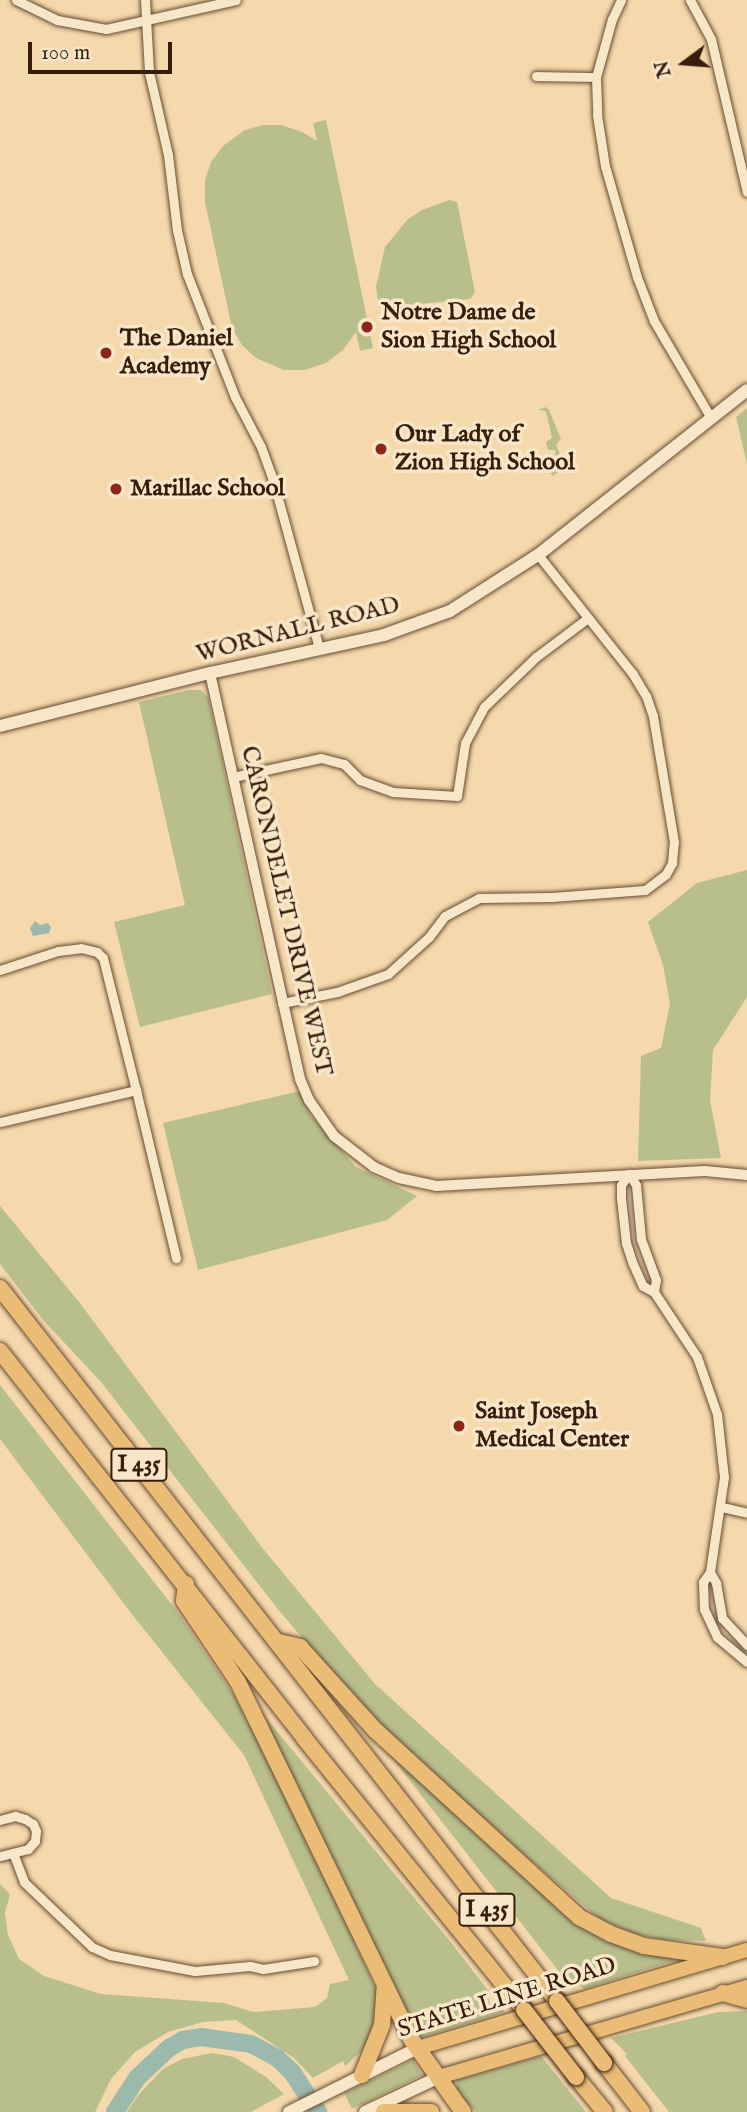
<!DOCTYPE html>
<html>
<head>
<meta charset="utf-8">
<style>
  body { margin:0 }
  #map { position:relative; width:747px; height:2112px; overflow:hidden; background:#f5d8ab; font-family:"IM FELL English",serif }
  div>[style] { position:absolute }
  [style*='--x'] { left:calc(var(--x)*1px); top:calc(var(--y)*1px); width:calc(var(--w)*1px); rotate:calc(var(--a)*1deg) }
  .green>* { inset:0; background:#b8bf8c }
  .water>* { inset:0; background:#9cb9ad }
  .river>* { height:18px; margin:-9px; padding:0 9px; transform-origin:9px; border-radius:9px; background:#9cb9ad }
  .roads { filter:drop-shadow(0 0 2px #664c33) drop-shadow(0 0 2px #664c33) }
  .minor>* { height:9px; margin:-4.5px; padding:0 4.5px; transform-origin:4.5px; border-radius:4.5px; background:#f8e6c8 }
  .tertiary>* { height:10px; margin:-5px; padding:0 5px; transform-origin:5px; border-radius:5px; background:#f8e6c8 }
  .secondary>* { height:12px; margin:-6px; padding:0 6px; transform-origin:6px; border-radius:6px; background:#f8e6c8 }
  .primary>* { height:14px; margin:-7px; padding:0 7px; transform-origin:7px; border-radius:7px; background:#eabc76 }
  .motorway>* { height:16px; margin:-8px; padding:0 8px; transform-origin:8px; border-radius:8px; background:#eabc76 }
  .bridges { filter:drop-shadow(0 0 2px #371d0b) drop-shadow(0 0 2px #371d0b) }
  .motorway-bridge>* { height:16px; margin:-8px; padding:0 8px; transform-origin:8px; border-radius:8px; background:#eabc76 }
  .dots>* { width:19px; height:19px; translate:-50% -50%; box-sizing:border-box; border:4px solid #f8e6c8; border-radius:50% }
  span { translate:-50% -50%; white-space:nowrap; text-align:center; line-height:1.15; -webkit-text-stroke:7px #f8e6c8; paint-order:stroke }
  .shield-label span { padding:2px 5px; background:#f8e6c8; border:2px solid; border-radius:5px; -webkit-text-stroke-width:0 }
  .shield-label { font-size:23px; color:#371d0b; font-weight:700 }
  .poi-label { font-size:24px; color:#371d0b; font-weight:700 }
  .left { translate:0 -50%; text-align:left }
  .street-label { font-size:24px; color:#371d0b }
  .north { position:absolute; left:649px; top:28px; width:70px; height:70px; -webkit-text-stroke:5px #f8e6c8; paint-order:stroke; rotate:254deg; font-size:19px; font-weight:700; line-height:28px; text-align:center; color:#371d0b }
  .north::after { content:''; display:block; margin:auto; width:24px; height:32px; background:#371d0b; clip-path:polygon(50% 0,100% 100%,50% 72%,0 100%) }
  .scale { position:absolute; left:28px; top:42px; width:144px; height:32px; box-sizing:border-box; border:4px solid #371d0b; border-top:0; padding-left:9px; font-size:21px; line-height:24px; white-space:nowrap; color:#371d0b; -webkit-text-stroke:5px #f8e6c8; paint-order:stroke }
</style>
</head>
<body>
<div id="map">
  <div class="green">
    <div style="clip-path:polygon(326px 120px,373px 348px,360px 351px,356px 332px,343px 350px,326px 363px,305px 370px,284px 370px,256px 358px,242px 345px,232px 328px,205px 202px,205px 180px,211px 162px,223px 146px,245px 130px,263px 125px,281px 125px,302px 132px,317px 141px,313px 123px)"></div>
    <div style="clip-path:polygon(449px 200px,457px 202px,475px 292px,470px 299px,379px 308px,376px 287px,385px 247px,408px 219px,422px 210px)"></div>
    <div style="clip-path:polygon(545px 407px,549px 410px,561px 439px,556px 445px,563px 461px,571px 461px,553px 476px,548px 471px,549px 468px,556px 468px,555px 450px,548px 450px,546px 442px,552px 438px,546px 411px,538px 410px)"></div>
    <div style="clip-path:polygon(747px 408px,747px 464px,736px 417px)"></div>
    <div style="clip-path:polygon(189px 690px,201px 690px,208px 697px,272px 994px,140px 1027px,114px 922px,185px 905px,139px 702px)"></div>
    <div style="clip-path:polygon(747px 870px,747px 997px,713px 1050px,710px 1100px,721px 1158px,638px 1161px,641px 1056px,661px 1048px,670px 1004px,663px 965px,648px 922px,697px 883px)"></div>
    <div style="clip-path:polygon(300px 1091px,310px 1115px,356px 1167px,417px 1196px,387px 1220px,198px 1270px,163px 1123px)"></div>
    <div style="clip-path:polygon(0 1206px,79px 1302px,264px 1550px,375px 1684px,611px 1898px,701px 1928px,706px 1941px,665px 1940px,631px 1933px,600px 1919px,504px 1838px,355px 1700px,277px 1608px,101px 1382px,44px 1321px,0 1264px)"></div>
    <div style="clip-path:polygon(0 1385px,179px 1614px,235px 1697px,310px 1844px,376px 1990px,379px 2006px,379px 2018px,368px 2045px,345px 2066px,343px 2061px,313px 2078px,294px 2058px,236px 2020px,203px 2022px,168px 2032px,135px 2052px,111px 2079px,95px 2112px,0 2112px,0 1884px,10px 1894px,5px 1913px,8px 1935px,19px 1959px,44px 1976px,101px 1994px,224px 2003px,253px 2012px,315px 2007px,327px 1998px,330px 1984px,349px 1980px,244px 1755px,131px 1613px,0 1439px)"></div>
    <div style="clip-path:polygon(257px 1707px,453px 1945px,490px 1993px,487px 1994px,491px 2007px,500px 2005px,505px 2012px,423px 2037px,418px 2035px)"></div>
    <div style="clip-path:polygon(386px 1750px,553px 1901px,676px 1960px,584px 1989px,581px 1986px,573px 1989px,570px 1986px,574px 1984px,565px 1972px,560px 1973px)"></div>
    <div style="clip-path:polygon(747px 2011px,747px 2112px,669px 2112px,625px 2056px,627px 2054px,611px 2038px,718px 2012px)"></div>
    <div style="clip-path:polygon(212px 2053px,234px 2057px,266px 2077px,284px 2094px,251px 2112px,127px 2112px,138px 2095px,163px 2069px,182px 2059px)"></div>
    <div style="clip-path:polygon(541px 2056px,586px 2112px,476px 2112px,456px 2091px,457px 2080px)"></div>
    <div style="clip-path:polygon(413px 2060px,422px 2075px,352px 2109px,344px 2093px)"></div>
  </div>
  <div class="water">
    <div style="clip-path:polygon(35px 921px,40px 925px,48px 923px,51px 927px,49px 933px,33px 936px,30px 928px)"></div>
  </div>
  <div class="river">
    <div style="--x:115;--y:2112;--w:40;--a:-57.1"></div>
    <div style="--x:137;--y:2078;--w:44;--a:-43.2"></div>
    <div style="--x:169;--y:2048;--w:16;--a:-30"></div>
    <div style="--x:183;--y:2040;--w:18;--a:-9"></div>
    <div style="--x:201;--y:2037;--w:50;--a:8"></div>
    <div style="--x:251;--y:2044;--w:30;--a:28"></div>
    <div style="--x:277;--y:2058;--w:21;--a:43"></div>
    <div style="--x:292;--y:2072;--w:48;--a:57"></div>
  </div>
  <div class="roads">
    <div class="minor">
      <div style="--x:16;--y:0;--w:46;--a:26"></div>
      <div style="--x:57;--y:20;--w:50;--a:10.4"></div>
      <div style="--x:106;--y:29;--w:133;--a:-12.6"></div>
      <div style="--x:145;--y:0;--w:72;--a:86.8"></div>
      <div style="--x:149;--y:72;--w:85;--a:77.1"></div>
      <div style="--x:168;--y:155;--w:76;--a:83.2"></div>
      <div style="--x:177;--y:230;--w:45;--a:77.2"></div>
      <div style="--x:187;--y:274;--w:132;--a:68.7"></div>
      <div style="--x:235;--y:397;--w:56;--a:62.5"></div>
      <div style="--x:261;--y:447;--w:35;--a:70"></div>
      <div style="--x:273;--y:480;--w:174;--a:74.7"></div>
      <div style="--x:621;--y:0;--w:21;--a:115"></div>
      <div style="--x:612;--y:19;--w:60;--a:105.4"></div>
      <div style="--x:596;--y:77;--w:38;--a:88"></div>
      <div style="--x:597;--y:115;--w:52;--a:81.1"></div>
      <div style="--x:605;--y:166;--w:116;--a:73.9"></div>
      <div style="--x:637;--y:277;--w:47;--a:68.9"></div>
      <div style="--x:654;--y:321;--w:113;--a:59.6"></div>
      <div style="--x:690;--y:0;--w:44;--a:61.7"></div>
      <div style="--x:711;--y:39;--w:157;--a:76.8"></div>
      <div style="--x:536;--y:76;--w:60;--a:1"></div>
      <div style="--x:233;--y:777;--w:90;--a:-12.2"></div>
      <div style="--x:321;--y:758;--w:24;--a:15"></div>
      <div style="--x:344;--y:764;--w:23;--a:45"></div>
      <div style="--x:360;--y:780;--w:35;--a:20"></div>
      <div style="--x:393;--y:792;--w:64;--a:3.6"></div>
      <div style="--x:457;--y:796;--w:54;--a:-81.4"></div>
      <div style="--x:465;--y:743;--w:41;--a:-62.2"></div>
      <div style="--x:484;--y:707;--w:72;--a:-43.9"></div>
      <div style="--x:536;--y:657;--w:65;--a:-36.9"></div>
      <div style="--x:0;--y:970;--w:61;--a:-18.1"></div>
      <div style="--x:58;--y:951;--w:23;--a:-7"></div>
      <div style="--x:81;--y:948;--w:16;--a:14"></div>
      <div style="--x:97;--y:952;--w:8;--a:45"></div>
      <div style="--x:103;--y:958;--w:136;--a:76"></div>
      <div style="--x:282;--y:1003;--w:56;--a:-11.3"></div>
      <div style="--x:337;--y:992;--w:54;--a:-19.4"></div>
      <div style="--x:388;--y:974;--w:55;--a:-42.1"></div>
      <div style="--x:429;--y:937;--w:26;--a:-53"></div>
      <div style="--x:445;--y:916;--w:38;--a:-28"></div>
      <div style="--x:479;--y:898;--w:73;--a:-0.8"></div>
      <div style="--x:552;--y:897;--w:93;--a:-4.3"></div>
      <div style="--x:645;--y:890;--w:26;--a:-37"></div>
      <div style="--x:666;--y:874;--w:13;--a:-61"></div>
      <div style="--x:672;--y:863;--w:21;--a:-85"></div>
      <div style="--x:674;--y:842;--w:128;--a:-99.5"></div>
      <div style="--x:653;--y:716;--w:21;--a:-109"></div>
      <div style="--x:646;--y:696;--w:27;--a:-121"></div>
      <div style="--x:632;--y:673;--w:151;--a:-128.5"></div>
      <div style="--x:0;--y:1122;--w:140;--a:-13.2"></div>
      <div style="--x:136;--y:1090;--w:173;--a:76.6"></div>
      <div style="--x:654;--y:1292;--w:12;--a:-81"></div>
      <div style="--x:656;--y:1280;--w:44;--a:-110.1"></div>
      <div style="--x:641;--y:1239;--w:54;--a:-95.3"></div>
      <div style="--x:636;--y:1185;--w:13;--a:-122"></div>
      <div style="--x:629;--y:1174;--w:14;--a:126"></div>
      <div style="--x:621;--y:1185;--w:13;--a:90"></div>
      <div style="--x:621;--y:1198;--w:45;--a:83.7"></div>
      <div style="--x:626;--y:1243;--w:22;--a:72"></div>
      <div style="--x:633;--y:1264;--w:24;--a:66"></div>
      <div style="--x:643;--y:1286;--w:13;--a:29"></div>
      <div style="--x:654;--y:1292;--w:78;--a:56.5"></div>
      <div style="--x:697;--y:1357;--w:60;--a:70.7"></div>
      <div style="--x:717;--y:1414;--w:63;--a:83.7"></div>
      <div style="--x:724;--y:1477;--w:96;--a:98.4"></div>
      <div style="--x:710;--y:1572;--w:12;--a:125"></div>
      <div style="--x:703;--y:1582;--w:27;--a:88"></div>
      <div style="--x:704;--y:1609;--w:31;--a:65"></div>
      <div style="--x:717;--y:1637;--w:39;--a:40"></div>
      <div style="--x:722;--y:1507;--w:26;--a:13"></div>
      <div style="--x:710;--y:1572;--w:13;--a:61"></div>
      <div style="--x:716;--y:1583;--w:36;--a:80"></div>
      <div style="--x:722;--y:1618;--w:37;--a:47"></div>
      <div style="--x:0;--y:1820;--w:16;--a:-15"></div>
      <div style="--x:15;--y:1816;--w:10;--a:17"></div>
      <div style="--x:25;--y:1819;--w:9;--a:32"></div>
      <div style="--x:33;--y:1824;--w:8;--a:67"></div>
      <div style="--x:36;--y:1831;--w:10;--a:96"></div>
      <div style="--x:35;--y:1841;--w:11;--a:131"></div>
      <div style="--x:28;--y:1849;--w:29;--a:166"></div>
      <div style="--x:13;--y:1853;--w:31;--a:69"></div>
      <div style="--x:24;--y:1882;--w:94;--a:43.7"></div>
      <div style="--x:92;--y:1947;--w:20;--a:24"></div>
      <div style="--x:110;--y:1955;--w:86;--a:10.7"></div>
      <div style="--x:195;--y:1971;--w:55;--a:-5.2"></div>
      <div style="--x:250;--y:1966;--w:13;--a:13"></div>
      <div style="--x:263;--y:1969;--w:52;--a:-8.9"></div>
    </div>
    <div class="tertiary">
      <div style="--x:210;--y:673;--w:416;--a:77.5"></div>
      <div style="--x:300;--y:1079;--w:23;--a:67"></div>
      <div style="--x:309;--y:1100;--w:44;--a:55.2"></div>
      <div style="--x:334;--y:1136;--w:51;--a:37.8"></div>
      <div style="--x:374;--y:1167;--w:27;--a:24"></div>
      <div style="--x:399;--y:1178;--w:38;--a:12"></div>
      <div style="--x:436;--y:1186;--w:269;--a:-3.2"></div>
      <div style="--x:705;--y:1171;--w:42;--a:5.4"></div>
    </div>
    <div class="secondary">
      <div style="--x:0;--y:726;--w:217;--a:-14.2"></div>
      <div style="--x:210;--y:673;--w:178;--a:-12.3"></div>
      <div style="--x:384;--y:635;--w:70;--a:-20"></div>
      <div style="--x:450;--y:611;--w:104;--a:-32.5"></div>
      <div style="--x:538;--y:555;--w:266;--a:-38.3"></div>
      <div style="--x:289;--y:2112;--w:144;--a:-26.4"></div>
      <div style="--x:365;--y:2112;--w:82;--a:-25.3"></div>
    </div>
    <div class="primary">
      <div style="--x:418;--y:2048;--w:343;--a:-16.6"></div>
      <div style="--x:439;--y:2077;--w:321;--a:-16.3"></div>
    </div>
    <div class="motorway">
      <div style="--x:0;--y:1288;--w:905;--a:52"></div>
      <div style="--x:0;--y:1351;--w:492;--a:51.8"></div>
      <div style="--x:304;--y:1738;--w:350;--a:51"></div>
      <div style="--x:186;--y:1584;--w:17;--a:97"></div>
      <div style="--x:184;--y:1601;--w:97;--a:56.3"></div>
      <div style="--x:238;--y:1682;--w:397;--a:64.1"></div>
      <div style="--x:411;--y:2039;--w:90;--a:54.5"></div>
      <div style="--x:279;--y:1642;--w:22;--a:13"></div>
      <div style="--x:300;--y:1647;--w:112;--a:47.9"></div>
      <div style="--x:375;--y:1730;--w:277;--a:42.5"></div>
      <div style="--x:579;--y:1917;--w:36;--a:28"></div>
      <div style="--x:611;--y:1934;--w:35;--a:20"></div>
      <div style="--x:644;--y:1946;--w:79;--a:8"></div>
      <div style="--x:723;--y:1993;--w:25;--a:16"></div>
      <div style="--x:604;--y:2063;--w:62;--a:52.2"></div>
      <div style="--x:362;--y:2075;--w:54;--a:-68.2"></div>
      <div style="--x:382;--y:2025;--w:39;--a:-86"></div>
      <div style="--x:576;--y:2077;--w:45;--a:50.4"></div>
      <div style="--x:384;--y:2112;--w:47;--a:0"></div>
    </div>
  </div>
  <div class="bridges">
    <div class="motorway-bridge">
      <div style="--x:557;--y:2001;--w:78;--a:52.8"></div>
      <div style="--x:524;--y:2010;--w:85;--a:52.2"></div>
    </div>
  </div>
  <div class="dots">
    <div style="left:367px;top:327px;background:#8f2418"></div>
    <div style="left:106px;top:353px;background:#8f2418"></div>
    <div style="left:381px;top:449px;background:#8f2418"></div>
    <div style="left:116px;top:489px;background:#8f2418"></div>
    <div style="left:459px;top:1426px;background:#8f2418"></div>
  </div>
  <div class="shield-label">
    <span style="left:139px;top:1465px">I 435</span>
    <span style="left:487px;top:1910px">I 435</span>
  </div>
  <div class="poi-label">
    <span class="left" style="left:381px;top:327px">Notre Dame de<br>Sion High School</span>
    <span class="left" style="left:120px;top:353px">The Daniel<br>Academy</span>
    <span class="left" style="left:395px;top:449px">Our Lady of<br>Zion High School</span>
    <span class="left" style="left:130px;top:489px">Marillac School</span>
    <span class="left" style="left:475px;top:1426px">Saint Joseph<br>Medical Center</span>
  </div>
  <div class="street-label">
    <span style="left:298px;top:630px;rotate:-14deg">WORNALL ROAD</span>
    <span style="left:286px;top:911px;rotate:77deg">CARONDELET DRIVE WEST</span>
    <span style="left:507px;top:1998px;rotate:-17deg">STATE LINE ROAD</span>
  </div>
  <div class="north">N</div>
  <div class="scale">100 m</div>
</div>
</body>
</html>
